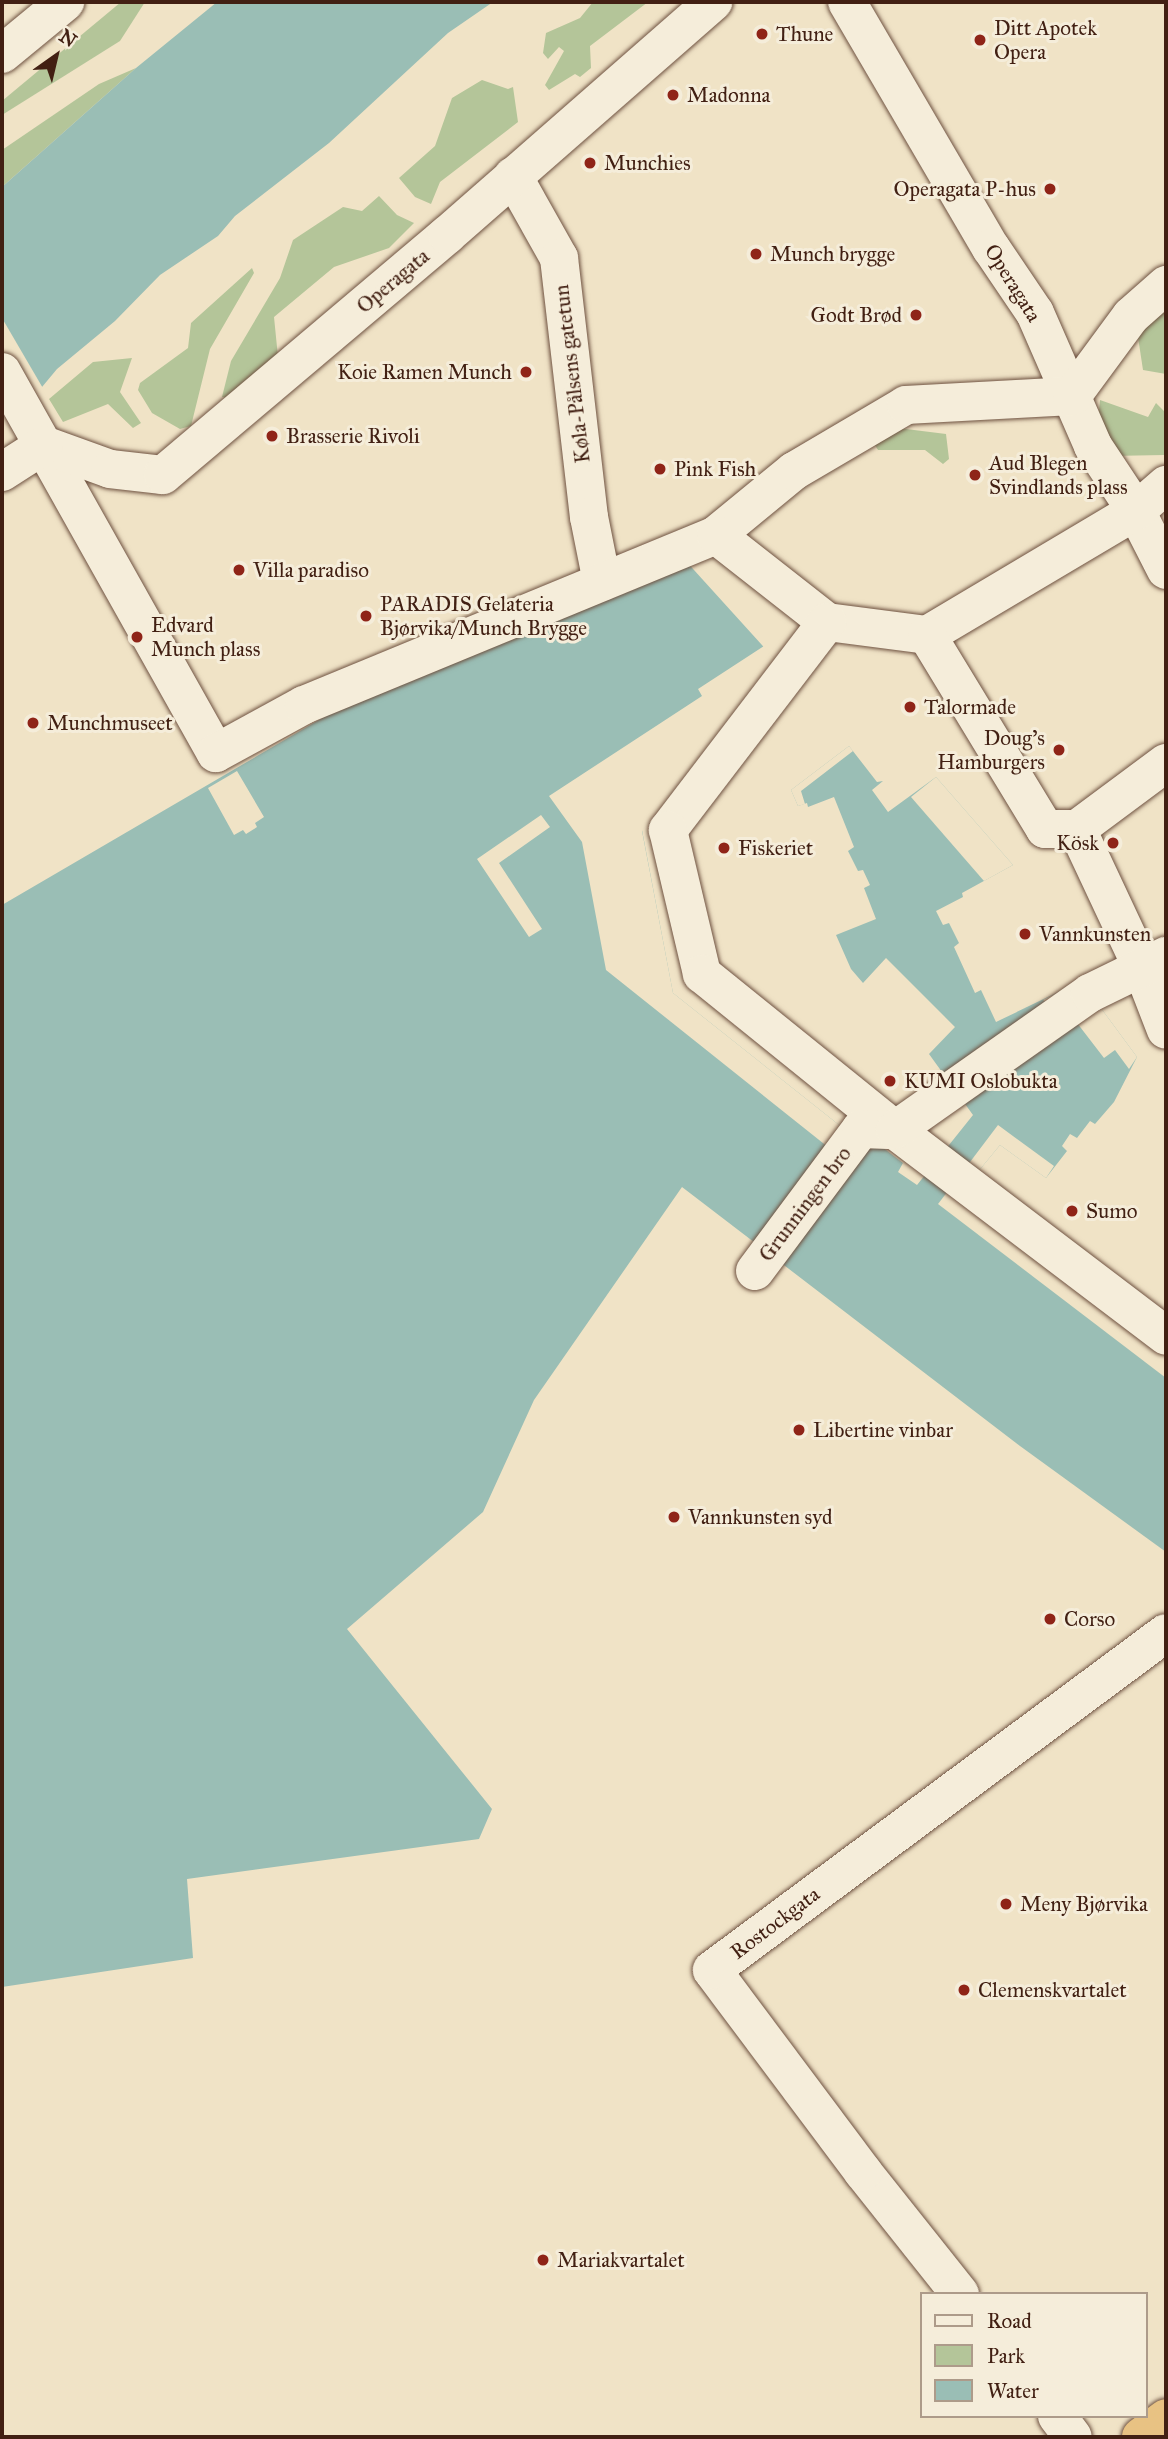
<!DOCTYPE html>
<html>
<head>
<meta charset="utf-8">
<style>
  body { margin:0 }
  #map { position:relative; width:1168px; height:2439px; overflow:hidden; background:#f0e3c6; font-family:"IM FELL Great Primer",serif }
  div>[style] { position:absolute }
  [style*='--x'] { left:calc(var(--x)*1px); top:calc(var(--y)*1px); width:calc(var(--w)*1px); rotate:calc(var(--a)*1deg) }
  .green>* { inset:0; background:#b4c599 }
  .water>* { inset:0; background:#9abeb5 }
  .pier>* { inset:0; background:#f0e3c6 }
  .roads { filter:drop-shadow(0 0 2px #6e5140) drop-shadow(0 0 2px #6e5140) }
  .minor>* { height:38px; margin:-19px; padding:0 19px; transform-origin:19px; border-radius:19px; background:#f5edda }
  .highway>* { height:38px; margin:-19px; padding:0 19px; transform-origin:19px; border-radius:19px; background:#e8c283 }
  .dots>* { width:19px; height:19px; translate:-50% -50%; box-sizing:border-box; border:4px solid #f5edda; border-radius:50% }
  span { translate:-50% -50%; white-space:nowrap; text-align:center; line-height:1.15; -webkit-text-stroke:6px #f5edda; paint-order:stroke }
  .poi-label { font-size:21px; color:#422013 }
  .left { translate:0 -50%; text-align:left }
  .right { translate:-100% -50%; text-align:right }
  .street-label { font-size:21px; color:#422013 }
  .frame { position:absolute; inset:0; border:4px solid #422013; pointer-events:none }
  .legend { position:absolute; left:920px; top:2292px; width:228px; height:126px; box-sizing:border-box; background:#f5edda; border:2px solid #ad9b8a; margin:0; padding:9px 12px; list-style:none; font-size:21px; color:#422013 }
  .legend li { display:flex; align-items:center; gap:14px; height:35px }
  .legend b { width:35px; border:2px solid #ad9b8a }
  .north { position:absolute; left:21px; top:21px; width:70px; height:70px; -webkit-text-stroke:5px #f5edda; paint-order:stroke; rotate:34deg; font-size:19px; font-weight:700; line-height:28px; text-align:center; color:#422013 }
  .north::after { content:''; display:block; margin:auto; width:24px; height:32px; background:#422013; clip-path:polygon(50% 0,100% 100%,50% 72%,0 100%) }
</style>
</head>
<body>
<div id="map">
  <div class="green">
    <div style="clip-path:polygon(121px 2px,145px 2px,120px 41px,2px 115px,2px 101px)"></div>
    <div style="clip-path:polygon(593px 2px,648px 2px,590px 46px,591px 68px,580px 77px,575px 74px,549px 90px,545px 85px,564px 51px,559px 47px,548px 59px,543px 53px,546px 33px,580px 18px)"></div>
    <div style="clip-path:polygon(136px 68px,2px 187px,2px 150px,99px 84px)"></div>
    <div style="clip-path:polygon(482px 80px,508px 89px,513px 87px,518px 122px,440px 182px,431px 204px,415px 197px,399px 178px,435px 146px,452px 98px)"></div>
    <div style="clip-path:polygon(379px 196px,397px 215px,414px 223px,389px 248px,334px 267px,274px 317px,278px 357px,228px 398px,222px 397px,231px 361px,280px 278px,293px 240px,343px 207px,362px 211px)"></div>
    <div style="clip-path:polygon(252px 268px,254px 273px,210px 349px,191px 426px,180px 429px,152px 413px,138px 390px,140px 383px,188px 348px,191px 323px)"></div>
    <div style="clip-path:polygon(1166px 301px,1166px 374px,1143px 370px,1136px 324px)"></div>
    <div style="clip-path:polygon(132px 358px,120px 392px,141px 423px,133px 428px,108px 404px,63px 422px,49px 399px,93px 362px)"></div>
    <div style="clip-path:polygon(1100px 400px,1148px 417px,1156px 403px,1166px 413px,1164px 455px,1110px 456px,1096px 444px)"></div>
    <div style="clip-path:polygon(890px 427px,946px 434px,949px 459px,943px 464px,925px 450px,878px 450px,871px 439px)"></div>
  </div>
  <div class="water">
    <div style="clip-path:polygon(217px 2px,493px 2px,448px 33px,329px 143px,235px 216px,218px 236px,160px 275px,115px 321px,57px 369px,42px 387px,2px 399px,2px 187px,136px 68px)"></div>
    <div style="clip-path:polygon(684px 559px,780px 665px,642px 830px,673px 993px,863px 1144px,869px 1137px,903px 1163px,898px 1172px,917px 1185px,973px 1115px,929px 1054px,955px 1027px,886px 958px,863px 983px,851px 969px,836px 935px,876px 919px,864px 888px,870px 885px,863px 870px,858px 871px,848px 851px,854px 847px,834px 797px,808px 807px,807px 803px,798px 806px,791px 790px,849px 746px,877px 782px,883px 781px,872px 790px,888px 812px,936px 777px,1013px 865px,962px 893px,963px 897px,936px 911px,943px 925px,949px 923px,959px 943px,954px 947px,975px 993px,981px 990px,996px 1022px,1081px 981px,1137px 1057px,1114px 1102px,1095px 1124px,1090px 1121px,1077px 1138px,1070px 1134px,1062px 1146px,1067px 1151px,1046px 1178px,1000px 1145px,977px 1173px,1166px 1352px,1166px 1552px,1020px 1446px,682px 1187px,534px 1400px,483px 1512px,347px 1629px,492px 1809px,479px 1839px,187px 1879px,193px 1958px,2px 1987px,2px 905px,365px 693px)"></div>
  </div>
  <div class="pier">
    <div style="clip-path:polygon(2px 318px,44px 390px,2px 402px)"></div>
    <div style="clip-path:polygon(764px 646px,780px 665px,642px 831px,673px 993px,863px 1144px,848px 1163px,606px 970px,582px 842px,549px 796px,702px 696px,698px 689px)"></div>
    <div style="clip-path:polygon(849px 746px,853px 751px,801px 791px,805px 804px,798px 806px,791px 790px)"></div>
    <div style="clip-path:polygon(237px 771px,264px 817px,255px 823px,257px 827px,246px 834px,243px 830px,234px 835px,208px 788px)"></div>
    <div style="clip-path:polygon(936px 777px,1013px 865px,984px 881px,911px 797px)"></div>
    <div style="clip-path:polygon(541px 815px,550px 827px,499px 863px,542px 929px,529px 937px,477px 859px)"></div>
    <div style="clip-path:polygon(1081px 981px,1137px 1057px,1129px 1069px,1115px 1050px,1104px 1058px,1074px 1019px,1043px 1000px)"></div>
    <div style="clip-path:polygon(998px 1125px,1054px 1166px,1046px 1178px,1000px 1145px,977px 1173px,967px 1166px)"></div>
    <div style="clip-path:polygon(948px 1191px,1166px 1352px,1166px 1378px,938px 1204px)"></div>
  </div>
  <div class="roads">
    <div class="minor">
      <div style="--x:847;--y:2;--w:285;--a:59.7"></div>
      <div style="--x:991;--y:248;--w:78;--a:55.9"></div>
      <div style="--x:1035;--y:313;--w:145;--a:66.4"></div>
      <div style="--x:1093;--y:446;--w:78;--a:56.5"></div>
      <div style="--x:1136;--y:511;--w:66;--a:63"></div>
      <div style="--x:2;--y:54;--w:82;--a:-39.5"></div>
      <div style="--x:513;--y:176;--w:94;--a:60.7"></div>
      <div style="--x:559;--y:258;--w:261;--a:83.4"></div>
      <div style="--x:589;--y:517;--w:66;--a:78.7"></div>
      <div style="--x:2;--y:372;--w:437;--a:60.7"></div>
      <div style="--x:216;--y:753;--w:100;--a:-28.6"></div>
      <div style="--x:304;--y:705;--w:446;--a:-22.4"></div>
      <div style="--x:716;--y:535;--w:101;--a:-39.4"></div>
      <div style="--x:794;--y:471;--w:130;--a:-30.5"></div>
      <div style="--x:906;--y:405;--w:166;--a:-3.1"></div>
      <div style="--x:1072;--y:396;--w:99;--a:-53.6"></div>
      <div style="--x:1131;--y:316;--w:47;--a:-41.5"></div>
      <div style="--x:44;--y:445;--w:70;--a:20"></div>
      <div style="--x:110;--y:469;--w:53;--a:6.5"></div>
      <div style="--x:163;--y:475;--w:372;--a:-40.2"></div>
      <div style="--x:447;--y:235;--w:354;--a:-41.2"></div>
      <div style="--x:2;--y:472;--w:50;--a:-32.7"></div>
      <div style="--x:716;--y:535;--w:141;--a:38.1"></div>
      <div style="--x:827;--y:622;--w:101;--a:7.4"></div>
      <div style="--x:927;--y:635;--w:243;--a:-30.7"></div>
      <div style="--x:1136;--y:511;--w:40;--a:-41"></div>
      <div style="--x:827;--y:622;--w:262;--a:127.4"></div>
      <div style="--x:668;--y:830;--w:148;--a:76.7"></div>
      <div style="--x:702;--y:974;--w:248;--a:38.9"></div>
      <div style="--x:895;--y:1130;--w:340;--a:37.2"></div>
      <div style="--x:927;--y:635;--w:227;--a:58.7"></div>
      <div style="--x:1045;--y:829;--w:32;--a:0"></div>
      <div style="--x:1077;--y:829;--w:111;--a:-36.6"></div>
      <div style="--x:1077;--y:829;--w:153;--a:64.9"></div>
      <div style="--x:1142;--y:968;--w:66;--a:68.8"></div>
      <div style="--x:755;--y:1271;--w:177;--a:-53.3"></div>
      <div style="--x:861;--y:1129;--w:34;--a:2"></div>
      <div style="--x:895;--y:1130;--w:238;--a:-35.1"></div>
      <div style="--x:1090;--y:993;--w:85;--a:-26"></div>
      <div style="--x:960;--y:2294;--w:156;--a:-128.5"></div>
      <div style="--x:863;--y:2172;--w:252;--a:-126.8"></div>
      <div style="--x:712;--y:1970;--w:565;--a:-36.59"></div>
      <div style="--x:1057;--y:2416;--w:26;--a:53"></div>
    </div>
    <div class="highway">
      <div style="--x:1141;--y:2437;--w:31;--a:-37"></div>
    </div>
  </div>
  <div class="dots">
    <div style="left:762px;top:34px;background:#8f2418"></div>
    <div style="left:980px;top:40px;background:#8f2418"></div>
    <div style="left:673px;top:95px;background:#8f2418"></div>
    <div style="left:590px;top:163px;background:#8f2418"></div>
    <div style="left:1050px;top:189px;background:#8f2418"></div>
    <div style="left:756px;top:254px;background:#8f2418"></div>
    <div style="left:916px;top:315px;background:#8f2418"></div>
    <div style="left:526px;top:372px;background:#8f2418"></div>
    <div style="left:272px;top:436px;background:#8f2418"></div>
    <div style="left:660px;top:469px;background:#8f2418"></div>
    <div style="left:975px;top:475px;background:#8f2418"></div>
    <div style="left:239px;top:570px;background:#8f2418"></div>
    <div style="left:366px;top:616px;background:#8f2418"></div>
    <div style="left:137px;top:637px;background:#8f2418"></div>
    <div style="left:910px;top:707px;background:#8f2418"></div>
    <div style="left:33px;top:723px;background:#8f2418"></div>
    <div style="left:1059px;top:750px;background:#8f2418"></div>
    <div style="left:1113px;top:843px;background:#8f2418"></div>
    <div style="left:724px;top:848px;background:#8f2418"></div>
    <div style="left:1025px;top:934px;background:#8f2418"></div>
    <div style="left:890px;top:1081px;background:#8f2418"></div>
    <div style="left:1072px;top:1211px;background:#8f2418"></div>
    <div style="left:799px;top:1430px;background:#8f2418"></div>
    <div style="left:674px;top:1517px;background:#8f2418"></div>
    <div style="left:1050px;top:1619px;background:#8f2418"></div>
    <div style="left:1006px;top:1904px;background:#8f2418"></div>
    <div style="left:964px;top:1990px;background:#8f2418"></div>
    <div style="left:543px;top:2260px;background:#8f2418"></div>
  </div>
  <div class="poi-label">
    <span class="left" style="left:994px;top:40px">Ditt Apotek<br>Opera</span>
    <span class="left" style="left:776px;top:34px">Thune</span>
    <span class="left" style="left:687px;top:95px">Madonna</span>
    <span class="left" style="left:604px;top:163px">Munchies</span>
    <span class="right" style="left:1036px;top:189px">Operagata P-hus</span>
    <span class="left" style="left:770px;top:254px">Munch brygge</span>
    <span class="right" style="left:902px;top:315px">Godt Brød</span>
    <span class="right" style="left:512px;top:372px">Koie Ramen Munch</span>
    <span class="left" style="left:286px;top:436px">Brasserie Rivoli</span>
    <span class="left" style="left:989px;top:475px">Aud Blegen<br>Svindlands plass</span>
    <span class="left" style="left:674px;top:469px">Pink Fish</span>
    <span class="left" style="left:253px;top:570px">Villa paradiso</span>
    <span class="left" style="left:380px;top:616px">PARADIS Gelateria<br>Bjørvika/Munch Brygge</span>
    <span class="left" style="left:151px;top:637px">Edvard<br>Munch plass</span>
    <span class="left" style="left:924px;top:707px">Talormade</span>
    <span class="left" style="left:47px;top:723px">Munchmuseet</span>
    <span class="right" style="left:1045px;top:750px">Doug's<br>Hamburgers</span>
    <span class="right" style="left:1099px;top:843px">Kösk</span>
    <span class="left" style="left:738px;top:848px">Fiskeriet</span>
    <span class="left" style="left:1039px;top:934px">Vannkunsten</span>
    <span class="left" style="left:904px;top:1081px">KUMI Oslobukta</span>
    <span class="left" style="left:1086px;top:1211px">Sumo</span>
    <span class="left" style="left:813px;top:1430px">Libertine vinbar</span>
    <span class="left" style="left:688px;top:1517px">Vannkunsten syd</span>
    <span class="left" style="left:1064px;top:1619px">Corso</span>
    <span class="left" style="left:1020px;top:1904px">Meny Bjørvika</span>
    <span class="left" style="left:978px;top:1990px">Clemenskvartalet</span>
    <span class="left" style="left:557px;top:2260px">Mariakvartalet</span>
  </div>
  <div class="street-label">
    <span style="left:393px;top:281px;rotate:-40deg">Operagata</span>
    <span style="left:1013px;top:283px;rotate:58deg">Operagata</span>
    <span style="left:572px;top:374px;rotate:-97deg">Køla-Pålsens gatetun</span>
    <span style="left:805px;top:1204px;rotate:-53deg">Grunningen bro</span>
    <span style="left:775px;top:1923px;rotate:-37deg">Rostockgata</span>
  </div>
  <div class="frame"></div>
  <ul class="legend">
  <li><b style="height:9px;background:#f5edda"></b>Road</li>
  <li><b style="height:19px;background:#b4c599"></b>Park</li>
  <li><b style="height:19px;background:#9abeb5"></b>Water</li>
  </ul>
  <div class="north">N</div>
</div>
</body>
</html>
